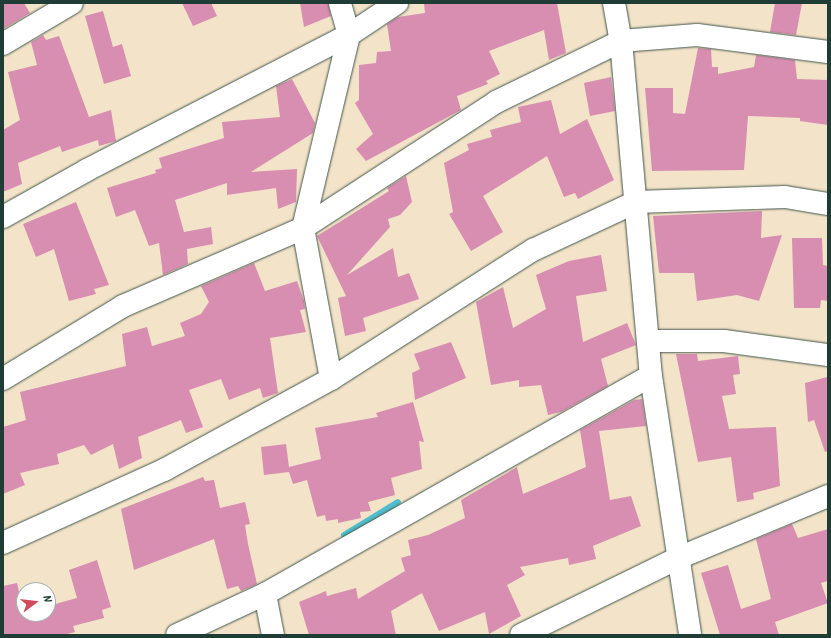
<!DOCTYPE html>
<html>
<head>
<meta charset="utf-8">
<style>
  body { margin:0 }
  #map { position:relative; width:831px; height:638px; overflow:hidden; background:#f3e3c9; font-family:Kalam,sans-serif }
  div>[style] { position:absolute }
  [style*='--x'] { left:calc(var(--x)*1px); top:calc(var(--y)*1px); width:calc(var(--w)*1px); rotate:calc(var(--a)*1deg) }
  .stream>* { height:6px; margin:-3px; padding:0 3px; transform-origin:3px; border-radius:3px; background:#52becd }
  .building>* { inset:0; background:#d78eb1 }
  .roads { filter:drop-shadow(0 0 1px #3f564a) drop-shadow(0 0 1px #3f564a) }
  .street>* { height:22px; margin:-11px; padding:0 11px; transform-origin:11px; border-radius:11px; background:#fff }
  span { translate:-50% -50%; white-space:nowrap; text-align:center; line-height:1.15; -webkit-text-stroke:3px #fff; paint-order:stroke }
  .frame { position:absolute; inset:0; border:4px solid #1f3d34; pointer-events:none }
  .north { position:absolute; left:16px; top:582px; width:40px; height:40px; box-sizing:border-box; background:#fff; border:1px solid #a5b1ae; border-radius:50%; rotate:75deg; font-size:11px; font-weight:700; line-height:16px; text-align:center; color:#1f3d34 }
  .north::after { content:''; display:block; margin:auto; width:14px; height:18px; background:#d1495b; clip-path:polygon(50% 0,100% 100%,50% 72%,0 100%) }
</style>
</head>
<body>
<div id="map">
  <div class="stream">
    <div style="--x:344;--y:535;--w:63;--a:-31.4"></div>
  </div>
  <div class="building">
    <div style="clip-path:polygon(3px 3px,24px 3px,30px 13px,3px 29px)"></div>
    <div style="clip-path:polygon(182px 3px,211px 3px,217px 16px,193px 26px)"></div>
    <div style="clip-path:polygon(300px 3px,328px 3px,331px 16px,304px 27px)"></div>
    <div style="clip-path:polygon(424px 3px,557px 3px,566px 53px,549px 60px,544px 30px,489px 51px,500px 74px,486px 81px,488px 84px,457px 96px,461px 110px,366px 161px,356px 149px,373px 134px,355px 103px,359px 100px,359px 65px,376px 63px,377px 52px,391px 51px,387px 24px,398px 17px,425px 13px)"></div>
    <div style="clip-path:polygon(775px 3px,802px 3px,796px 35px,770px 32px)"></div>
    <div style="clip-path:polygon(103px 11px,113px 47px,122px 44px,131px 76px,104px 84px,85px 16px)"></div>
    <div style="clip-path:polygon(43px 35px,46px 40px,59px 36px,89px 117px,111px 110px,116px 141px,99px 146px,98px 140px,62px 152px,60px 146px,18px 163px,22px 184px,3px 192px,3px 130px,20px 120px,8px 72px,37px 65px,31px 42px)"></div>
    <div style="clip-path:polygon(698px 48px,711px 49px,712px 67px,718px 67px,718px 74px,754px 67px,756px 55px,795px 60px,797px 79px,828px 80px,828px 125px,800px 121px,800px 118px,748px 116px,744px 170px,652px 171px,645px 88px,673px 88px,673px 113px,685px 114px)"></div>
    <div style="clip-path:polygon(611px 77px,615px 111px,590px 116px,584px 83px)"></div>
    <div style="clip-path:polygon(292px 79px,315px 123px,313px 133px,251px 172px,297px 169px,296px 202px,278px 209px,276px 188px,227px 195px,227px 183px,175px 200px,184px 232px,211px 227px,213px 244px,187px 249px,188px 264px,163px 275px,159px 243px,149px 246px,135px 210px,116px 217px,107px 188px,156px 173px,155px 170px,162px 168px,159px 158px,224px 138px,222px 122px,280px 117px,276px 86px)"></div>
    <div style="clip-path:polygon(551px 100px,560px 134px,587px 119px,614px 180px,578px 199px,575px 193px,564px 197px,547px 156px,483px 196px,503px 232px,471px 251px,449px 214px,453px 212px,444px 163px,469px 150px,467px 144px,492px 137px,490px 130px,521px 122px,518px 107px)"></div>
    <div style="clip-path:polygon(406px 176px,412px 202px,400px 215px,388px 219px,390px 227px,347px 275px,393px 248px,398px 277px,409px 273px,419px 299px,363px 318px,366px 331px,345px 336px,338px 298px,346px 296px,317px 236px,389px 191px,387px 188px)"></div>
    <div style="clip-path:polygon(76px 202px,109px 285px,94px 289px,96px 294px,69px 301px,54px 249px,36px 257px,23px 224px)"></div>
    <div style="clip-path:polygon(762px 211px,761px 238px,782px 235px,759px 301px,737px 295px,697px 301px,694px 273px,659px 273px,653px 216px)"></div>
    <div style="clip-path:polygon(792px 238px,822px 238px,823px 265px,828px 266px,828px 301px,821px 300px,820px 308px,794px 308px)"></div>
    <div style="clip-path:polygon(601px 255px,607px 291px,576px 296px,583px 342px,627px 323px,636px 345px,601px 359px,608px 386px,561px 412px,548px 415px,541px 385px,519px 387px,519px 380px,491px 385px,476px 302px,503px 287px,513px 328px,546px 309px,536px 275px,569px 261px)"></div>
    <div style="clip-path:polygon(254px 263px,265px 291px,297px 281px,304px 301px,305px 309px,300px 310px,306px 332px,270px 338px,278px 393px,263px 398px,260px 388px,229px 400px,221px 379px,189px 390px,203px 427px,186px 433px,181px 420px,138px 437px,142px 458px,119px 469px,113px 444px,91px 455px,84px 445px,57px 454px,59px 464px,20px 473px,25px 485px,3px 494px,3px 427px,26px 420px,20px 392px,126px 366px,122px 334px,147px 327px,152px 346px,185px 336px,180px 323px,201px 314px,209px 302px,201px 286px)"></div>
    <div style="clip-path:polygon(451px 342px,466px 378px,415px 400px,412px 373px,420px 369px,414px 354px)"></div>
    <div style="clip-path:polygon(676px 354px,697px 354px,698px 361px,738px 356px,740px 374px,733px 375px,736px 394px,722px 396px,729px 429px,776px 427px,780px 486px,753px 493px,754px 499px,737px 502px,731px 457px,698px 462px)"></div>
    <div style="clip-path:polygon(827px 377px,828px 451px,825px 452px,814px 420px,808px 422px,805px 383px)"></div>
    <div style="clip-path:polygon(642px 399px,646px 426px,599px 431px,610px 500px,631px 496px,641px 526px,593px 546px,596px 559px,569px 565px,568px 558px,520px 567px,525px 575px,507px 585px,521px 616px,489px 634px,485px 612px,439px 631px,422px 593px,391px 611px,396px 635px,309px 635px,299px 602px,326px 591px,327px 596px,356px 588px,358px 599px,405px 571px,401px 558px,411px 555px,408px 540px,428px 535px,465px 518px,461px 500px,517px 467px,523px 494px,586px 467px,580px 430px,634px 400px)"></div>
    <div style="clip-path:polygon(413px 402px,424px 442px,419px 441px,422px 469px,391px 478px,395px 495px,368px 502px,371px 511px,360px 512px,361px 518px,338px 523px,338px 519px,326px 521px,325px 515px,317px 517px,307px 480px,293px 484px,289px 472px,264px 475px,261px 447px,286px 444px,289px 467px,321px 459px,315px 428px,378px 417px,376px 413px)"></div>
    <div style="clip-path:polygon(203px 477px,205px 481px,214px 480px,220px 508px,245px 502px,250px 524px,245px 525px,248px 544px,257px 584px,241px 591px,238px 586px,227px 589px,214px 539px,134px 570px,121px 509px)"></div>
    <div style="clip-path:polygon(792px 524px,798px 538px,828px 529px,828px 581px,821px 583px,828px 603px,775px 622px,779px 635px,720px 635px,701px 573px,728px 565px,741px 609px,771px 599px,756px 539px)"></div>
    <div style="clip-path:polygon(97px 560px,111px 607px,102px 610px,104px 618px,73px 626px,75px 632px,63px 635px,3px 635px,3px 586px,17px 583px,24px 614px,48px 614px,48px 606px,77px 598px,69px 570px)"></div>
  </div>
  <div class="roads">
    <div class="street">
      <div style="--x:614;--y:3;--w:39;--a:80"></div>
      <div style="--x:621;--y:41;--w:336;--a:84.9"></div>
      <div style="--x:651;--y:376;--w:262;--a:81.4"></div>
      <div style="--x:3;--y:44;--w:80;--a:-30.7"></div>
      <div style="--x:3;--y:217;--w:96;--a:-29.2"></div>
      <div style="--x:87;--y:170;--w:295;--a:-27.3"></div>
      <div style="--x:349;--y:35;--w:58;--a:-33.7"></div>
      <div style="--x:648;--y:341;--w:76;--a:0"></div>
      <div style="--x:724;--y:341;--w:105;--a:7.7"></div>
      <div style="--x:3;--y:379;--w:140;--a:-31.3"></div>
      <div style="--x:123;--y:306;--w:196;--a:-23.4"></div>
      <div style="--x:303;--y:228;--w:230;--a:-33.1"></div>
      <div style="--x:496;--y:102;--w:139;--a:-26"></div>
      <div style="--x:621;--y:41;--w:76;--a:-4.5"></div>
      <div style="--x:697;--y:35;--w:132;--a:7.4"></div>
      <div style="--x:331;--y:379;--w:154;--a:-100.5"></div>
      <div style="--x:303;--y:228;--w:198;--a:-76.6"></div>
      <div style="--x:349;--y:35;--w:33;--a:-106"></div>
      <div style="--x:3;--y:543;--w:177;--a:-24.4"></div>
      <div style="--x:164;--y:470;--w:190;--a:-28.6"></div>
      <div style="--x:331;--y:379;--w:240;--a:-32.6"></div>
      <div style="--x:533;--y:250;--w:114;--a:-25"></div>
      <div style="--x:636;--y:202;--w:149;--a:-1.9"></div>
      <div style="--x:785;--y:197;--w:44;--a:9.2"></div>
      <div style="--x:265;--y:594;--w:42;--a:79"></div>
      <div style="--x:177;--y:635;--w:97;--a:-25"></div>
      <div style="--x:265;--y:594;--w:443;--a:-29.5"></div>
      <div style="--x:521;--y:635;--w:173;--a:-26.1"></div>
      <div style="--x:676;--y:559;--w:165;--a:-22.5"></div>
    </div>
  </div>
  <div class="frame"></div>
  <div class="north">N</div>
</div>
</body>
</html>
